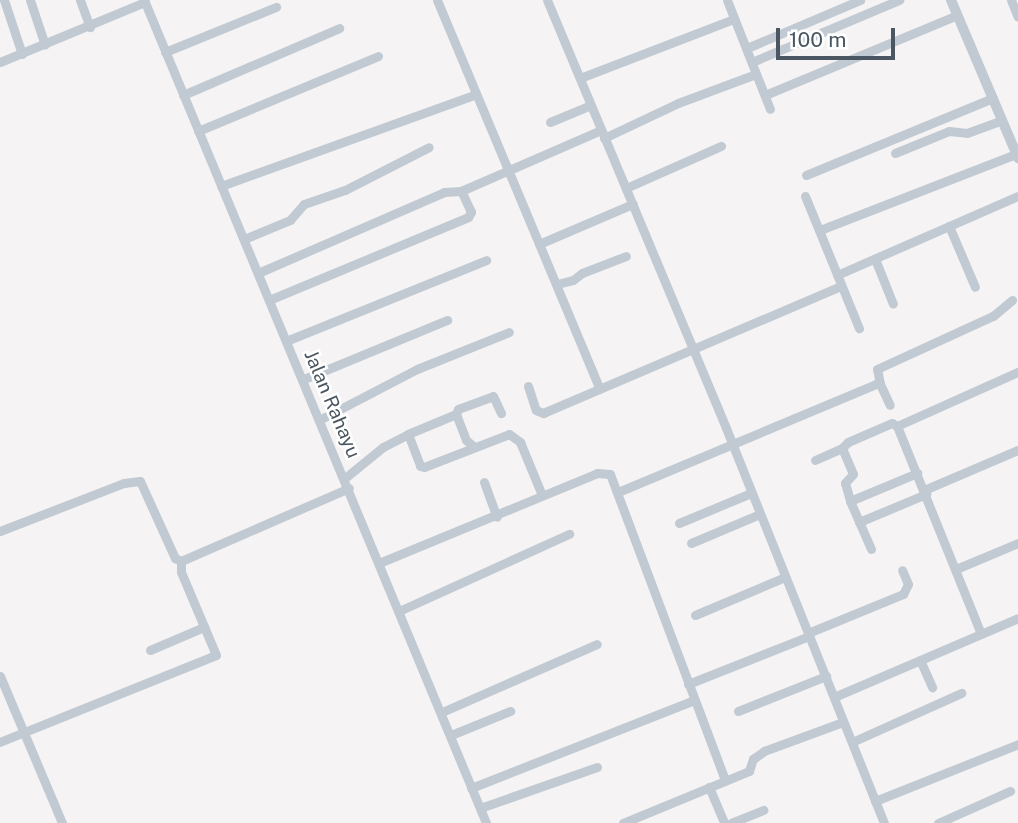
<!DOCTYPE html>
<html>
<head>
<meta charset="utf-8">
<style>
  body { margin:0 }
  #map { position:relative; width:1018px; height:823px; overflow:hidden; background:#f5f3f3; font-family:"Public Sans",sans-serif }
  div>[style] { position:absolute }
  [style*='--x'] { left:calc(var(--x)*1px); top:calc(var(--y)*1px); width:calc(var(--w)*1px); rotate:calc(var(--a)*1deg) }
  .minor>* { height:9px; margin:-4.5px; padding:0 4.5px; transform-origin:4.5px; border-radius:4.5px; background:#c1cad2 }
  .tertiary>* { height:10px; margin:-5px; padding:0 5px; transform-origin:5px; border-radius:5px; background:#c1cad2 }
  span { translate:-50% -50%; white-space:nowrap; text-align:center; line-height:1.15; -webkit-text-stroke:5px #fff; paint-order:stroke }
  .street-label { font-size:19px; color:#4a5661 }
  .scale { position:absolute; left:776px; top:28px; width:119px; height:32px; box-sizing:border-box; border:4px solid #4a5661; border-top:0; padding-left:9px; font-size:21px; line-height:24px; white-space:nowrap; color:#4a5661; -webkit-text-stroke:5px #fff; paint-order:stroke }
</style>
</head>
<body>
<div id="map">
  <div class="minor">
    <div style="--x:4;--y:0;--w:57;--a:71.6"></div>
    <div style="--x:30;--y:0;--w:47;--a:71.6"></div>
    <div style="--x:80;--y:0;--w:29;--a:70"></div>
    <div style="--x:144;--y:0;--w:891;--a:67.43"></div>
    <div style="--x:437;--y:0;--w:420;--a:67.3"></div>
    <div style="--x:547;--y:0;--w:464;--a:67.3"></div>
    <div style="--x:726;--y:428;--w:425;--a:68.2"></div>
    <div style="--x:727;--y:0;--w:117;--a:68.5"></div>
    <div style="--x:1011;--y:0;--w:18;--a:68"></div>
    <div style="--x:747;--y:48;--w:123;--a:-23"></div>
    <div style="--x:165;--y:52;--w:120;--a:-22.1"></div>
    <div style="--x:0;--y:62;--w:157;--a:-22.5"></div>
    <div style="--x:752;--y:62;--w:160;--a:-22.9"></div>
    <div style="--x:580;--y:78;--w:165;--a:-21"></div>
    <div style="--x:183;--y:95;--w:170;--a:-23.2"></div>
    <div style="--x:765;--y:95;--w:208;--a:-22.6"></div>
    <div style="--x:550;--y:122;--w:44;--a:-22.5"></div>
    <div style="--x:198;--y:131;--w:195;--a:-22.6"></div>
    <div style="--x:604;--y:138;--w:82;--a:-25.3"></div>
    <div style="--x:678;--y:103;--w:83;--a:-20.4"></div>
    <div style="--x:895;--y:153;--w:58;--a:-22.2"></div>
    <div style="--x:949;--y:131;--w:18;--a:6"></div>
    <div style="--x:967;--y:133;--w:37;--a:-20"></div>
    <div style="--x:806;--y:175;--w:202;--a:-22.4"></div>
    <div style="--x:221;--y:186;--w:271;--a:-19.8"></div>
    <div style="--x:626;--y:188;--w:104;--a:-23.9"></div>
    <div style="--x:805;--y:196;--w:143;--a:67.8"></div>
    <div style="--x:949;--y:226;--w:66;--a:66.9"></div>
    <div style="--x:820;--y:230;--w:210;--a:-21.2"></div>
    <div style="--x:244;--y:239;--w:50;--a:-22.4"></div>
    <div style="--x:290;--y:220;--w:21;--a:-49"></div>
    <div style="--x:304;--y:204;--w:43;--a:-18.9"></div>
    <div style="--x:345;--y:190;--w:94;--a:-27.1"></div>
    <div style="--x:539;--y:244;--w:102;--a:-23.1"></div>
    <div style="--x:875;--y:259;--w:48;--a:68.2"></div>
    <div style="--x:258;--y:273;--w:203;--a:-23.5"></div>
    <div style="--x:444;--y:192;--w:17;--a:-3"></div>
    <div style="--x:837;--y:275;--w:197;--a:-23.6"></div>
    <div style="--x:557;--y:284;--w:16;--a:-14"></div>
    <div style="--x:573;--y:280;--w:11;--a:-38"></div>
    <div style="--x:582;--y:273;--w:47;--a:-21.1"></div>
    <div style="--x:269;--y:300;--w:216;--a:-22.6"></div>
    <div style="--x:468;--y:217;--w:6;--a:-59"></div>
    <div style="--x:471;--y:212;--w:23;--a:-115"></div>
    <div style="--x:461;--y:191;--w:153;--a:-23.5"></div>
    <div style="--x:286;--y:341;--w:216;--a:-22"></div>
    <div style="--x:304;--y:379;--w:155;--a:-22.4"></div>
    <div style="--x:880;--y:384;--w:15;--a:-101"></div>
    <div style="--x:877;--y:369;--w:128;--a:-24.6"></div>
    <div style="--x:993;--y:316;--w:25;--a:-40"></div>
    <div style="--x:528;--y:386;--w:25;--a:72"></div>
    <div style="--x:536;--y:410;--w:8;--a:23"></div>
    <div style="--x:543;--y:413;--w:324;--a:-23.1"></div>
    <div style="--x:456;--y:414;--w:52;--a:157.4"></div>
    <div style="--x:408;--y:434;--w:34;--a:69"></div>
    <div style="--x:420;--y:466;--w:4;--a:14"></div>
    <div style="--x:424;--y:467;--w:91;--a:-21.2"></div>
    <div style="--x:509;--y:434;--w:14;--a:36"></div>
    <div style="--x:520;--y:442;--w:57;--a:67.5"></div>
    <div style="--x:321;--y:419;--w:108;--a:-27.5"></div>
    <div style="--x:417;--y:369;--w:99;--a:-21.9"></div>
    <div style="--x:897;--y:426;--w:224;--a:68"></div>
    <div style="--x:473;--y:446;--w:9;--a:-139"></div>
    <div style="--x:466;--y:440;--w:28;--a:-111"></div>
    <div style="--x:456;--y:414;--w:5;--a:-68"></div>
    <div style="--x:458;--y:409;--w:37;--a:-20"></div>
    <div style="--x:493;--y:396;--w:19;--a:65"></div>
    <div style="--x:842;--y:448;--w:28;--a:67"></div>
    <div style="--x:853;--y:474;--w:12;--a:132"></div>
    <div style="--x:845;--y:483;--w:19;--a:74"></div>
    <div style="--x:815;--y:460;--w:30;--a:-24"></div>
    <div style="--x:842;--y:448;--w:8;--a:-45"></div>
    <div style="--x:848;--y:442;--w:48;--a:-23.4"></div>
    <div style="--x:892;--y:423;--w:6;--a:31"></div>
    <div style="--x:897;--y:426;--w:133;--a:-24.1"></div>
    <div style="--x:345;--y:478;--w:49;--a:-39.2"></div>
    <div style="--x:383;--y:447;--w:28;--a:-27"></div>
    <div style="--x:484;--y:482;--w:37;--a:70"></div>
    <div style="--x:924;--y:490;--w:102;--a:-23.1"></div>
    <div style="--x:618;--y:492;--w:280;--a:-22.7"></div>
    <div style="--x:876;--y:384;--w:4;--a:0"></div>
    <div style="--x:880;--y:384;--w:23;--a:65"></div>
    <div style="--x:859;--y:522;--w:73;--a:-22.7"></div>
    <div style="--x:679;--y:523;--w:78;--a:-22.6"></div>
    <div style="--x:0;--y:531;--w:133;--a:-21.2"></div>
    <div style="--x:124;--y:483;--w:16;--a:-7"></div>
    <div style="--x:140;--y:481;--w:85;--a:65.6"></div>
    <div style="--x:175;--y:558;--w:7;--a:27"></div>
    <div style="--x:181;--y:561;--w:11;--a:90"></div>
    <div style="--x:181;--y:572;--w:90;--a:67.1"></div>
    <div style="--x:216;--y:655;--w:233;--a:158.1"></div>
    <div style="--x:691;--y:543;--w:75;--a:-22.8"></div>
    <div style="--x:871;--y:549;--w:52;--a:-113.6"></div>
    <div style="--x:850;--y:501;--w:73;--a:-22.7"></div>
    <div style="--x:181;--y:561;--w:183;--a:-23.5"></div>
    <div style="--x:379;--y:563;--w:236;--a:-22.4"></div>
    <div style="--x:597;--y:473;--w:13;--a:4"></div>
    <div style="--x:610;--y:474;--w:327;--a:69.4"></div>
    <div style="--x:956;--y:569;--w:67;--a:-22.8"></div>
    <div style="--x:399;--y:611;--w:187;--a:-24.4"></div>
    <div style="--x:695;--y:615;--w:98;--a:-22.9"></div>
    <div style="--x:808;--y:633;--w:103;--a:-22.3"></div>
    <div style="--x:903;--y:594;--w:11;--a:-63"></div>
    <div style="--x:908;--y:584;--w:15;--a:-113"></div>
    <div style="--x:150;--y:650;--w:59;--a:-23.1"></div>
    <div style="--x:920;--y:660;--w:30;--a:66"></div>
    <div style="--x:0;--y:676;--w:160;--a:67.1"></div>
    <div style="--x:688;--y:684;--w:130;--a:-21.6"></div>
    <div style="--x:834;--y:697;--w:200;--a:-23.2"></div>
    <div style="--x:738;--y:711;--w:95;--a:-21.7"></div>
    <div style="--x:442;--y:712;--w:169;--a:-23.7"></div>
    <div style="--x:451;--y:735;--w:64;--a:-22.1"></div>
    <div style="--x:852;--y:742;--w:120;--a:-24.2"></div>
    <div style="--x:709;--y:787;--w:39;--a:67"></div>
    <div style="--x:471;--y:788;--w:240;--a:-21.5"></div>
    <div style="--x:875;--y:801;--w:154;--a:-21.7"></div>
    <div style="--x:480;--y:808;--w:124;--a:-19.3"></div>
    <div style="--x:623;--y:823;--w:136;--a:-22.4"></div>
    <div style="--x:749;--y:771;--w:13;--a:-72"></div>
    <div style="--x:753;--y:759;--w:14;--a:-36"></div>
    <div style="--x:764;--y:751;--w:84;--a:-20.2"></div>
    <div style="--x:731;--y:823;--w:35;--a:-22"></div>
    <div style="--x:938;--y:823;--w:79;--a:-24"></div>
  </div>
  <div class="tertiary">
    <div style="--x:951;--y:0;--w:172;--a:67"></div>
  </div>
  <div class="street-label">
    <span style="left:332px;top:404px;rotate:67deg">Jalan Rahayu</span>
  </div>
  <div class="scale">100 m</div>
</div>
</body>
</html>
